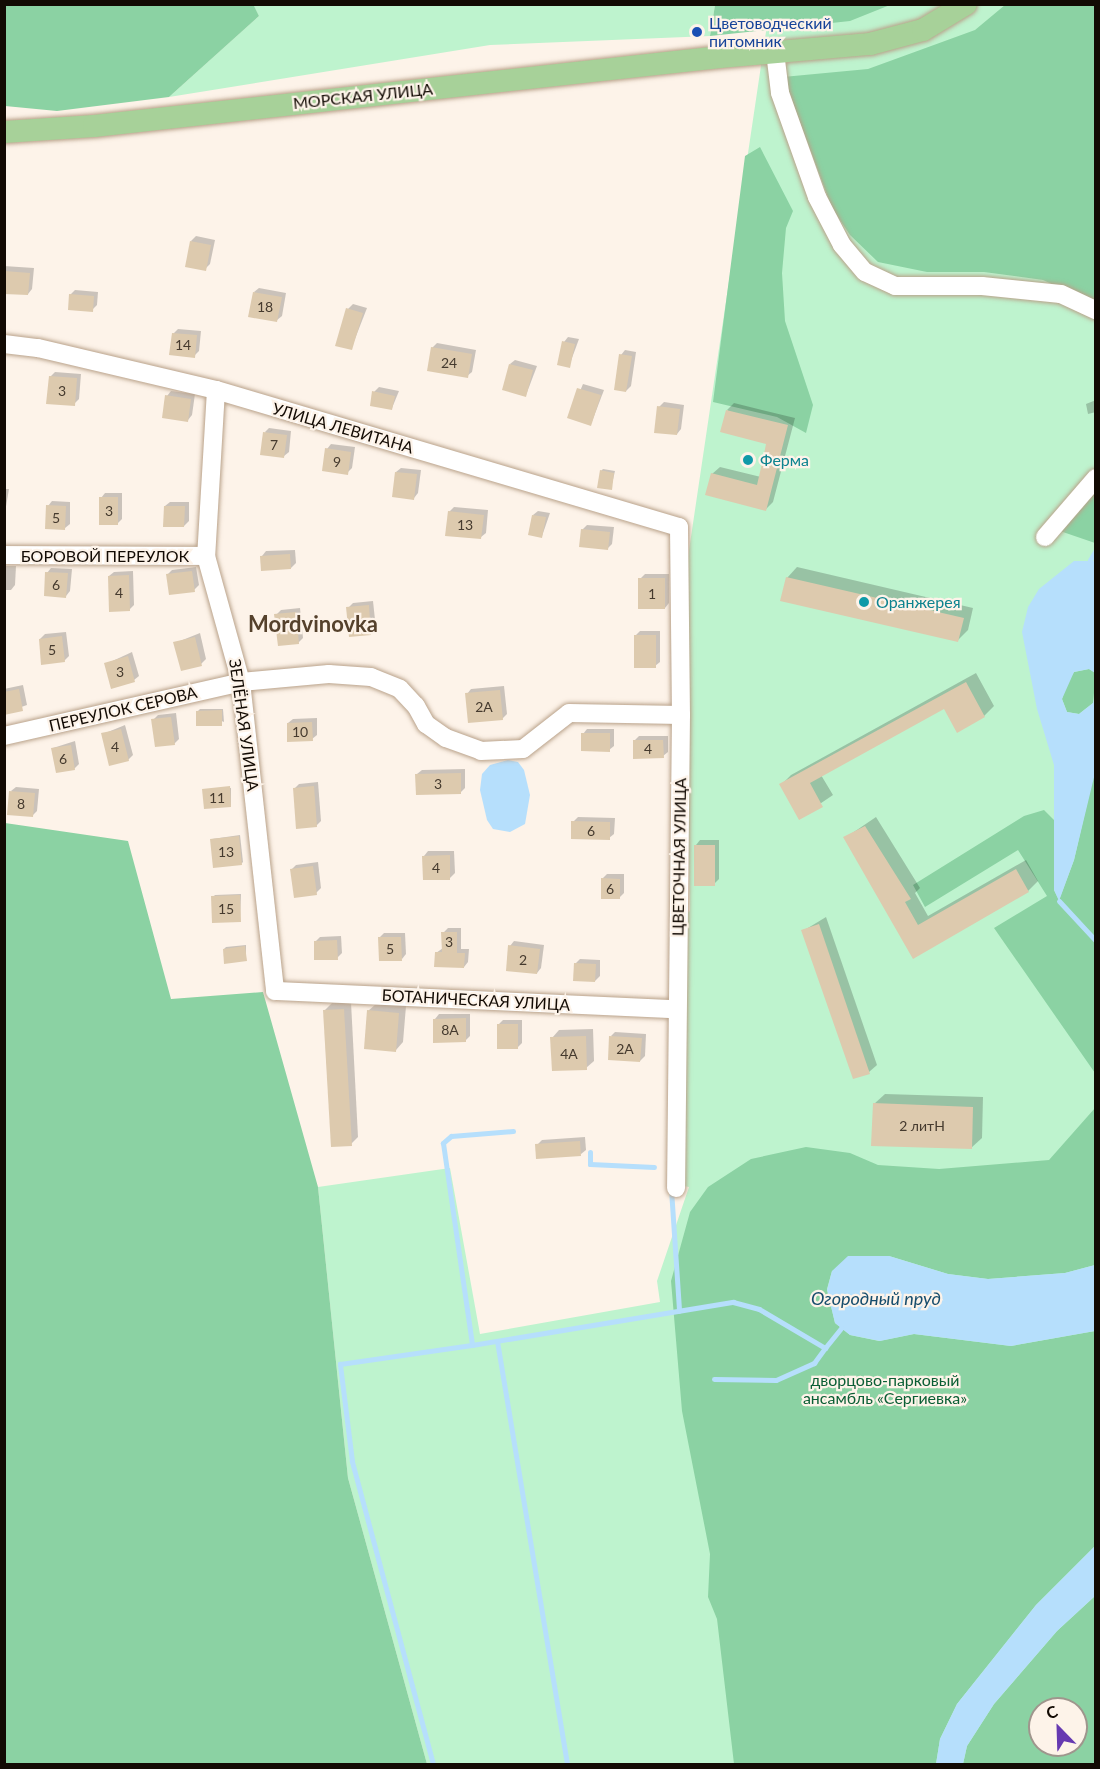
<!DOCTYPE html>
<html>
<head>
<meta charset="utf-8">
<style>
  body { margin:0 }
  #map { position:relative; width:1100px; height:1769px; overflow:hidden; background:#fdf3e9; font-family:Lato,sans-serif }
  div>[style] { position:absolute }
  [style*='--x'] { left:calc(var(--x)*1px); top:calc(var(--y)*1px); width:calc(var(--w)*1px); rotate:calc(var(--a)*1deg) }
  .green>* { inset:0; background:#bef3ce }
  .forest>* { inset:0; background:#8bd2a3 }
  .water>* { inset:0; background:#b6dffc }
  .shadow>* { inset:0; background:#0003 }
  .stream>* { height:5px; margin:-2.5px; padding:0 2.5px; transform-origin:2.5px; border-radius:2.5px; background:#b6dffc }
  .building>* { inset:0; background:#ddcaae }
  .roads { filter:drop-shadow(0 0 2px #b9a28a) drop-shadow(0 0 2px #b9a28a) }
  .minor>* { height:18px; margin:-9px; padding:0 9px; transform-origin:9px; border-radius:9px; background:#fff }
  .major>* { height:22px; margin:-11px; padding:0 11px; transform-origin:11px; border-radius:11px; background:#a7d199 }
  .dots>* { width:16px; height:16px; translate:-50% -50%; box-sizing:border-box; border:3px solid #fdf3e9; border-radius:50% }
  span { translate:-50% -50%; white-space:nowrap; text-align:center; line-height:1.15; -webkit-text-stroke:4.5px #fdf3e9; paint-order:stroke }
  .number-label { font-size:14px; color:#453a2e }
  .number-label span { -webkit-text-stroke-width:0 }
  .transit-label { font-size:16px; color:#164399 }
  .left { translate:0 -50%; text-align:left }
  .street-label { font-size:16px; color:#120a03 }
  .culture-label { font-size:16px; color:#0d838f }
  .park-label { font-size:16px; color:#0a5e34 }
  .water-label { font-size:18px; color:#164c6c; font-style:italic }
  .district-label { font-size:22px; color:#55412c; font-weight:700 }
  .frame { position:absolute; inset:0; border:6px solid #120a03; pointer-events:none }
  .north { position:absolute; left:1028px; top:1697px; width:60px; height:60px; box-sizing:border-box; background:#fdf3e9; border:2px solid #9f968d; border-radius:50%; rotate:337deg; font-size:16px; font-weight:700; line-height:24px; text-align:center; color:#120a03 }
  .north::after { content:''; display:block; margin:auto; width:21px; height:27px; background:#6639b1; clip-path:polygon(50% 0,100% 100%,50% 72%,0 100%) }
</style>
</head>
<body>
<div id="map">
  <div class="green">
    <div style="clip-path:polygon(253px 5px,715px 5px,710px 36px,490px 45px,169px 97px,259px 16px)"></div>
    <div style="clip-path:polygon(evenodd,770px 5px,1095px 5px,1095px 1764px,427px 1764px,348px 1478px,318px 1187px,450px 1168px,480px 1334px,660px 1302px,657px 1281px,689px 1187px,684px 1186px,687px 913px,690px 911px,684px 584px,770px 5px,1040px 1709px,1076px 1709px,1076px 1745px,1040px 1745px,1040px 1709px)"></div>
  </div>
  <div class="forest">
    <div style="clip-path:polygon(253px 4px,259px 16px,169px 97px,57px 111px,5px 106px,5px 5px)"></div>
    <div style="clip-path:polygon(715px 5px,715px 4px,890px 5px,850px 21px,710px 36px)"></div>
    <div style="clip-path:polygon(1005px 5px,1095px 5px,1095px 304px,1043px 280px,984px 272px,927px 272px,878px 262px,850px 235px,832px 208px,783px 77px,868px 69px,975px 30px)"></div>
    <div style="clip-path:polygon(760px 147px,793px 211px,786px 228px,782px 273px,785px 321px,813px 405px,806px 433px,777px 417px,713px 402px,745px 156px)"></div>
    <div style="clip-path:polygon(1095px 489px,1095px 543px,1060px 531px)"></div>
    <div style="clip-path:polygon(1089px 669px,1096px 673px,1093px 703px,1079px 714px,1067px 712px,1062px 699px,1067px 683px,1074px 672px)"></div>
    <div style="clip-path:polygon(1095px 769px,1095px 1073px,994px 928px,1047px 896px,1018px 850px,925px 907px,913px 885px,1024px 816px,1044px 810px,1055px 821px,1054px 890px,1059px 900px,1074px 860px)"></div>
    <div style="clip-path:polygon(5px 823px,128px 841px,171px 999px,263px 992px,318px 1187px,348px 1478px,427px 1764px,5px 1764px)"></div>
    <div style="clip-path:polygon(1095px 1108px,1095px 1265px,1065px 1273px,988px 1279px,948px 1274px,889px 1256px,832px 1271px,827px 1289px,835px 1323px,850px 1335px,879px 1341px,914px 1334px,1011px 1346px,1095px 1331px,1095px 1546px,1036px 1605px,957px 1704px,940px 1739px,936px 1764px,734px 1764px,717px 1619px,708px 1597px,710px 1554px,682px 1411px,671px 1281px,690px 1212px,708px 1187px,751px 1159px,806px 1147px,850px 1153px,878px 1165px,939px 1169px,1049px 1160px)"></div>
    <div style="clip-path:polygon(evenodd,1095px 1596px,1095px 1764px,963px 1764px,967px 1746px,994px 1704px,1057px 1631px,1095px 1596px,1040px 1709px,1076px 1709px,1076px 1745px,1040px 1745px,1040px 1709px)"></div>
  </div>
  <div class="water">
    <div style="clip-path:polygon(1074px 561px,1095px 561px,1095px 673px,1089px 669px,1074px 672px,1062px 699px,1067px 712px,1079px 714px,1093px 703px,1095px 695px,1096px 769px,1074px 860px,1059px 901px,1054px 890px,1054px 765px,1037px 709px,1022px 632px,1028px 607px,1039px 589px)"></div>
    <div style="clip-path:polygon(508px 760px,518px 762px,524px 770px,530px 795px,525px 824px,510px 832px,493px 829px,487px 820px,480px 790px,482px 774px,490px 765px)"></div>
    <div style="clip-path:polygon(848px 1256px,889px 1256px,948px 1274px,988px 1279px,1065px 1273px,1095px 1265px,1095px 1331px,1011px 1346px,914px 1334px,880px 1341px,850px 1335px,835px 1323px,827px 1290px,832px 1271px)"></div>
    <div style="clip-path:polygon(1095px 1546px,1095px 1596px,1057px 1631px,994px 1704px,967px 1746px,963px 1764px,936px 1764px,940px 1739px,957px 1704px,1036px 1605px)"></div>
  </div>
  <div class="shadow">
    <div style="clip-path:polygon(196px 236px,215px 240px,210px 264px,205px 269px,191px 241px)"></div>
    <div style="clip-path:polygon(4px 266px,34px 268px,32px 289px,28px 294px,4px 292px)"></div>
    <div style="clip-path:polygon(259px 288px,286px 293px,282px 316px,277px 320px,254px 292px)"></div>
    <div style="clip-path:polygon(75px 290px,98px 292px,97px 305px,92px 310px,70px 295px)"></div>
    <div style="clip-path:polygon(353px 304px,367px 308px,351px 349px,348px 309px)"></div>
    <div style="clip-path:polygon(178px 329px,201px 331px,199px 351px,194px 356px,173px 334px)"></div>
    <div style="clip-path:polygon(568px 337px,579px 339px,569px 366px,564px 342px)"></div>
    <div style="clip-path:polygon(437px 343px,476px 350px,472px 372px,467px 376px,432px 348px)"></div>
    <div style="clip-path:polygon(625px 350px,636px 352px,631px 386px,626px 391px,621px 355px)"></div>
    <div style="clip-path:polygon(515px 360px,537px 366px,526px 395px,510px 364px)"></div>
    <div style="clip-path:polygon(55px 372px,81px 374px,79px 399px,74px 404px,50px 377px)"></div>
    <div style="clip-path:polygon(583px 384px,604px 390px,591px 424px,569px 417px)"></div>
    <div style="clip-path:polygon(379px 387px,399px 391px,392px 408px,374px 392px)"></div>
    <div style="clip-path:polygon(171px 391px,195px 394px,192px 415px,188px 420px,167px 396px)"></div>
    <div style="clip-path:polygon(1096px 400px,1096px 412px,1088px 414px,1086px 404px)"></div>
    <div style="clip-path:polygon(664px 402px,684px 405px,681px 429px,677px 434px,659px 407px)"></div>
    <div style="clip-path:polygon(734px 403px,795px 418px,773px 502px,766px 509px,712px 474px,720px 467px,761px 477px,768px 443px,727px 410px)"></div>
    <div style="clip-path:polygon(269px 428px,291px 431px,289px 452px,284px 456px,265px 432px)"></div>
    <div style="clip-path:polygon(331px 444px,355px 447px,352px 468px,347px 473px,327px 449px)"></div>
    <div style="clip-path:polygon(401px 468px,421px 470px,418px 493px,414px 498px,396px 472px)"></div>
    <div style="clip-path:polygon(603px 469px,615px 471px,611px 488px,601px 471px)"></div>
    <div style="clip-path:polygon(4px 489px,9px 489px,4px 518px)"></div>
    <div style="clip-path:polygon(105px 493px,122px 493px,122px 519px,117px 524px,101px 498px)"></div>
    <div style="clip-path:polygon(52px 501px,70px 502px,70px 524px,65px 528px,48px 506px)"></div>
    <div style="clip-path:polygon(170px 502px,189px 502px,189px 521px,184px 526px,165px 506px)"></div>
    <div style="clip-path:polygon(454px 507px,488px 510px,486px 533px,481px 537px,449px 512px)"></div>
    <div style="clip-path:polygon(538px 511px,550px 513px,542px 536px,533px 515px)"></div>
    <div style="clip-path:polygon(587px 525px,614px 527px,612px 544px,608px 548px,582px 530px)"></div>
    <div style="clip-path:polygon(295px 550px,296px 563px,291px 568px,262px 556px,266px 551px)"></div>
    <div style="clip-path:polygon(4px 566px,16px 566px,15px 585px,11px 590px,4px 590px)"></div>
    <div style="clip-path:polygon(196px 567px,199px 585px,194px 590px,167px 575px,172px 570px)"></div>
    <div style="clip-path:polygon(797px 567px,973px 608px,968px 630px,958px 640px,787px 578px)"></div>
    <div style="clip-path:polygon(51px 568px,72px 569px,70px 591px,66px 596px,47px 573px)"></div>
    <div style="clip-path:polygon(133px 571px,134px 605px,129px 610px,109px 576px,114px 572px)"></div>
    <div style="clip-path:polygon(645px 574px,669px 574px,669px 603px,665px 608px,640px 579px)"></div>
    <div style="clip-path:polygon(373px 601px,376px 629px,371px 634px,348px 608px,353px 603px)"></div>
    <div style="clip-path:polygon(300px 608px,303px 638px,298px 643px,276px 615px,281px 610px)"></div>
    <div style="clip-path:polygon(640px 631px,660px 631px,660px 662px,655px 666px,636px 635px)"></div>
    <div style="clip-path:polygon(66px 632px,69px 656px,64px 661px,40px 639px,45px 634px)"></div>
    <div style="clip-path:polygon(200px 633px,206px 659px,201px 664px,175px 643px)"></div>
    <div style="clip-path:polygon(132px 652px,139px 676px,134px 680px,106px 664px)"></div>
    <div style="clip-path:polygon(976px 673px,994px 706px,984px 716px,945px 707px,821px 775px,833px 795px,799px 818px,781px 785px,791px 775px)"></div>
    <div style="clip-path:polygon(23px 685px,27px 705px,4px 713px,4px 689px)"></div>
    <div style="clip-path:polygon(504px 686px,507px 714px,502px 719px,467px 694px,471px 689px)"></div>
    <div style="clip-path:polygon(200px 709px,223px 709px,224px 722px,198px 711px)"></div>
    <div style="clip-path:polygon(176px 713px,179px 739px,174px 744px,153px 720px,158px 715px)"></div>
    <div style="clip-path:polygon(317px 718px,317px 735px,312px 739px,288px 723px,293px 719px)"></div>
    <div style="clip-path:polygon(125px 725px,133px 755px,128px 760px,103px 734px)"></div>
    <div style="clip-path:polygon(587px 729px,614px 729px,614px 746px,609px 750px,583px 734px)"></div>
    <div style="clip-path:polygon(639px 736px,668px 736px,668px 752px,663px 756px,634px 741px)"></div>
    <div style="clip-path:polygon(75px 741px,79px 764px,74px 769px,53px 748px)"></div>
    <div style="clip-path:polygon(465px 769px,465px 788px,460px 793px,417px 774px,422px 770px)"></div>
    <div style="clip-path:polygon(318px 782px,321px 821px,316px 826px,294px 789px,299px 784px)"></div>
    <div style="clip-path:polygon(16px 787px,39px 789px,37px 811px,33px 815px,11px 791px)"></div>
    <div style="clip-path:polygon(231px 788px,231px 806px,204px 790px)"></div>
    <div style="clip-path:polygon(578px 817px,615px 818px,614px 834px,609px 838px,573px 822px)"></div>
    <div style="clip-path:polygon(876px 817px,920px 888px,915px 893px,928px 916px,1026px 860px,1038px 881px,1028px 891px,913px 957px,845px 838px)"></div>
    <div style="clip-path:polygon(240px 835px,243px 862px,241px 864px,212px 839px)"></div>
    <div style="clip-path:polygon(700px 840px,719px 840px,719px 879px,714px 884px,696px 845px)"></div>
    <div style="clip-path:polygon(428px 851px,454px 851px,455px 873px,450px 878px,424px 856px)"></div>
    <div style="clip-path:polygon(318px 862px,321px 888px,316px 893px,291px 870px,296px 865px)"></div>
    <div style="clip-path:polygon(607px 874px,624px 874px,624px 893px,619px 898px,602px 879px)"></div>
    <div style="clip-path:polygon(241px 894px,240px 921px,213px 897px,215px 895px)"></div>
    <div style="clip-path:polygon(826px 917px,877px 1065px,869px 1072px,803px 931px)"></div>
    <div style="clip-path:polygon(448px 928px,461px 928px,461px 949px,469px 949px,468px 962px,464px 967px,436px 953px,443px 948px,443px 933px)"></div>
    <div style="clip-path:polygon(384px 933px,405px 933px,406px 954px,402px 959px,379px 938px)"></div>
    <div style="clip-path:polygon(341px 936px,342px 953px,337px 958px,315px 942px,320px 937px)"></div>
    <div style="clip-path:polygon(514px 941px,544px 945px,541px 968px,537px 973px,510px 946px)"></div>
    <div style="clip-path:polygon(246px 945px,246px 960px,224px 949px,226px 947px)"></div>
    <div style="clip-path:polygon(580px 959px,600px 960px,600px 976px,595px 981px,575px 964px)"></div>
    <div style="clip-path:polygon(351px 1002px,358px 1137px,351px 1144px,324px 1011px,332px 1003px)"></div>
    <div style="clip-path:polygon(376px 1004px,406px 1006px,403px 1042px,396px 1050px,368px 1011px)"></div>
    <div style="clip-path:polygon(439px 1014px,470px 1014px,470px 1036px,465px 1041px,435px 1019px)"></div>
    <div style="clip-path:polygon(503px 1020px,522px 1020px,522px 1043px,517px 1048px,499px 1024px)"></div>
    <div style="clip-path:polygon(593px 1029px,594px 1061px,586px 1068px,552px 1038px,559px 1030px)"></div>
    <div style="clip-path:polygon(615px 1032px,646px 1034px,645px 1056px,640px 1061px,611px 1036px)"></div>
    <div style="clip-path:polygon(885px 1094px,983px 1097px,982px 1138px,971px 1148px,874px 1104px)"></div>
    <div style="clip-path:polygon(585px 1137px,586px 1150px,581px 1154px,537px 1145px,542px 1140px)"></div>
  </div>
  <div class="stream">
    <div style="--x:1090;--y:560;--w:12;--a:-59"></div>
    <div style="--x:1059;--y:901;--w:54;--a:47.2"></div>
    <div style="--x:513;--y:1131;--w:62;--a:175.4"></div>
    <div style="--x:451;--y:1136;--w:11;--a:139"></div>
    <div style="--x:443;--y:1143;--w:204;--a:81.8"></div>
    <div style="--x:472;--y:1345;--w:265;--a:-9.4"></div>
    <div style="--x:733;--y:1302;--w:27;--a:15"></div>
    <div style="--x:759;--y:1309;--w:77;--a:30.6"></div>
    <div style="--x:825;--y:1348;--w:26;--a:-51"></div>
    <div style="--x:590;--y:1152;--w:12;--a:90"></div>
    <div style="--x:590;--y:1164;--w:64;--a:2.7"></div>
    <div style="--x:671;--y:1189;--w:122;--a:86.2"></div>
    <div style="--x:497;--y:1341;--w:429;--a:80.6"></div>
    <div style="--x:714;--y:1379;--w:62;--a:0.9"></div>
    <div style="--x:776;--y:1380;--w:42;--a:-24.1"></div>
    <div style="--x:814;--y:1363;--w:19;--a:-54"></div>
    <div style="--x:433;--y:1764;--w:314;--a:-105"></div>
    <div style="--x:352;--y:1461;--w:98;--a:-97.1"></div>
    <div style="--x:340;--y:1364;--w:133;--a:-8.2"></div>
  </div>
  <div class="building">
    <div style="clip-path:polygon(190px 241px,211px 245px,206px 271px,185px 267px)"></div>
    <div style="clip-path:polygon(4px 271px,30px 273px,28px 295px,4px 294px)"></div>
    <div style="clip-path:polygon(253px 292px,282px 297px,277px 322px,248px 317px)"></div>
    <div style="clip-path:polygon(69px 294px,94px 296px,93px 312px,68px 310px)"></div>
    <div style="clip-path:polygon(346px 308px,363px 313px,352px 350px,335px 346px)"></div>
    <div style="clip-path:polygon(172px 333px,197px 335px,195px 358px,169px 355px)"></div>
    <div style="clip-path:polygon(562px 341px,575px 344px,570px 368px,557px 365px)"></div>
    <div style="clip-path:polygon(431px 347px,472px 354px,468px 378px,427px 371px)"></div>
    <div style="clip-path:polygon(619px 354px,632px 356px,626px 392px,614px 390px)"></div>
    <div style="clip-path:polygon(509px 364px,533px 370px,526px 397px,502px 390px)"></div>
    <div style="clip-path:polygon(49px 376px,77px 378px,75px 406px,46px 404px)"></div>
    <div style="clip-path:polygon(577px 388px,601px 395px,591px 426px,567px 418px)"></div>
    <div style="clip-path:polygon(372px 391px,395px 396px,392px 410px,370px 406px)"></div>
    <div style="clip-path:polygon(165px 395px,191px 399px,188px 422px,162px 418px)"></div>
    <div style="clip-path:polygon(657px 406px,680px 409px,677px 435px,654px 433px)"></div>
    <div style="clip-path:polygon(726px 410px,788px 425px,766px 511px,705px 495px,711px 473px,757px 485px,763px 459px,766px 444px,720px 432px)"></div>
    <div style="clip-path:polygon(263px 432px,287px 435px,284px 458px,260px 455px)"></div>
    <div style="clip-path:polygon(325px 448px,351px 452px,348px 475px,322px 471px)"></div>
    <div style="clip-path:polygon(600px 470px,614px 473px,612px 490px,597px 488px)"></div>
    <div style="clip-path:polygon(395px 472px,417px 474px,414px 500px,392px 497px)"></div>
    <div style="clip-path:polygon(99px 497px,118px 497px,118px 525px,99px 525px)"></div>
    <div style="clip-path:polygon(46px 505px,66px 506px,65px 530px,45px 529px)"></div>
    <div style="clip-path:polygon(164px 506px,185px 506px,184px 527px,163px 527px)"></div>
    <div style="clip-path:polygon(448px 511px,484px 515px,481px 539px,445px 536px)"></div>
    <div style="clip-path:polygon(532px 515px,546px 517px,542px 538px,528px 535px)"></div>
    <div style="clip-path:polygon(581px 529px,610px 532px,608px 550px,579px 547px)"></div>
    <div style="clip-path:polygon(290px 554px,291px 569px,261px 571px,260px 556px)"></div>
    <div style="clip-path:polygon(192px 571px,195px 592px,169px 595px,166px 574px)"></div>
    <div style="clip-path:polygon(45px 572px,68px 573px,66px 598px,44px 596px)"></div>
    <div style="clip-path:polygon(129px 575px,130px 611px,109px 612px,108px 576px)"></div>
    <div style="clip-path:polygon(786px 577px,964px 618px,958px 642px,780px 601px)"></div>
    <div style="clip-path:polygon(638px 578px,665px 578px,665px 609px,638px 609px)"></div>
    <div style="clip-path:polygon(369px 605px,371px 635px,349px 637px,346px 607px)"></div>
    <div style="clip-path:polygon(296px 612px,299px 644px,278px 646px,274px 614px)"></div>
    <div style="clip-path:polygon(634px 635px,656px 635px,656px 668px,634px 668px)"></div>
    <div style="clip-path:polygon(62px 636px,65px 662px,41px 665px,39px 639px)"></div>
    <div style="clip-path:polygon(195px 637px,202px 666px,181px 671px,173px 642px)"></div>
    <div style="clip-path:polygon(128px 656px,135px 682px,111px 689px,104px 663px)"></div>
    <div style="clip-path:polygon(966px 682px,985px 717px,957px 733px,944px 709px,810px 783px,823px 807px,799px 820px,779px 784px)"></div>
    <div style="clip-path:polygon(19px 689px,23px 711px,4px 715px,4px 692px)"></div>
    <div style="clip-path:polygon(500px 690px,503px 720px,468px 723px,465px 693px)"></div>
    <div style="clip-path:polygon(222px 710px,222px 726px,196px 726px,196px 711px)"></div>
    <div style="clip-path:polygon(171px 717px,175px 745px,155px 747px,151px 719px)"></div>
    <div style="clip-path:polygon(312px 722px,313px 741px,287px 742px,287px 723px)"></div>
    <div style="clip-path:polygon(121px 729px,129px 761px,109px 766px,101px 733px)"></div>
    <div style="clip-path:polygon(581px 733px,610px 733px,610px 752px,581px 751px)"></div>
    <div style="clip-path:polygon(633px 740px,663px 740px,664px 758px,633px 759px)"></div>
    <div style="clip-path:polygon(71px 745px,75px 770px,56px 773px,51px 748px)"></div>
    <div style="clip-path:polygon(461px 773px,461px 794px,416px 795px,415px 774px)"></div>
    <div style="clip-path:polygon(230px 786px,231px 807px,204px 809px,202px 789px)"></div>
    <div style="clip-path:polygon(314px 786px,317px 827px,296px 829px,293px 788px)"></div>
    <div style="clip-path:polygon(9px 791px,35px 793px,33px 817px,7px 815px)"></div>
    <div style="clip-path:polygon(571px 821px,610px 822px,610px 840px,571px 839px)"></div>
    <div style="clip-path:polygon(865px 826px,911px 899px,905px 902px,918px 925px,1016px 869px,1029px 892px,913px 959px,843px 837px)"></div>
    <div style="clip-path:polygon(239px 836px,242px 865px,213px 868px,210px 839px)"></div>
    <div style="clip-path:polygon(694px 845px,715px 845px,715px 886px,694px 886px)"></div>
    <div style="clip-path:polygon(450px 855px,450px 880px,423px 880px,422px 856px)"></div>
    <div style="clip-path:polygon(313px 866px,317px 895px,294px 898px,290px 869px)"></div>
    <div style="clip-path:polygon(601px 878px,620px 879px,620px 899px,601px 899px)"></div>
    <div style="clip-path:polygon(240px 895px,241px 922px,212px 923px,211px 896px)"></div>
    <div style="clip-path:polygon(819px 924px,870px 1074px,853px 1079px,801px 930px)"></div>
    <div style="clip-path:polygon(441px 932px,457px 932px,457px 953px,465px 953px,464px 968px,434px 967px,435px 952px,442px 952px)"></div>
    <div style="clip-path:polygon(378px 937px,401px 937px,402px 961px,379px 961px)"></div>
    <div style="clip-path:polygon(337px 940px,338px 960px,314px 960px,314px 941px)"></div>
    <div style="clip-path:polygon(508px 945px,540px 949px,537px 974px,506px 971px)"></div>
    <div style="clip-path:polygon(245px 946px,247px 961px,224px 964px,223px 949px)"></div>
    <div style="clip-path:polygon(574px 963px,596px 964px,595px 982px,573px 981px)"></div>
    <div style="clip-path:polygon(344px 1009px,352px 1146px,331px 1147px,323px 1010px)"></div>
    <div style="clip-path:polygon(367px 1010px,399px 1013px,396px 1052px,364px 1049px)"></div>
    <div style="clip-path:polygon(466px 1018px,466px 1042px,433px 1043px,433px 1019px)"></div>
    <div style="clip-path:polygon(497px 1024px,518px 1024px,518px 1049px,497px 1049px)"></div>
    <div style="clip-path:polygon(586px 1036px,587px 1070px,552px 1071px,550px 1037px)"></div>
    <div style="clip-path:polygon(609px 1036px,642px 1038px,640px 1062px,608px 1060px)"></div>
    <div style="clip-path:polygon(873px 1103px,973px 1107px,972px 1149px,871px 1146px)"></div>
    <div style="clip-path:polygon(580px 1141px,581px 1156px,536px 1159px,535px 1144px)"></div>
  </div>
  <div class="roads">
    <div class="minor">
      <div style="--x:775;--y:52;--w:41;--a:83"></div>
      <div style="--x:780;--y:93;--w:110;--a:70.4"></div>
      <div style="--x:817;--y:197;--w:54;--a:62.5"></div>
      <div style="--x:842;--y:245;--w:35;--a:50"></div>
      <div style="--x:865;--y:272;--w:33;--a:25"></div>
      <div style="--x:895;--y:286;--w:87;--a:0"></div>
      <div style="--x:982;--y:286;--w:79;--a:5.8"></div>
      <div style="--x:1061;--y:294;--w:38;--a:25"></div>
      <div style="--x:4;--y:344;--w:34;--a:7"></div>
      <div style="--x:38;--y:348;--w:183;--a:13.3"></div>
      <div style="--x:216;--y:390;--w:483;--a:16.5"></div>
      <div style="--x:679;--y:527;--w:188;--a:89.4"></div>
      <div style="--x:681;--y:715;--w:473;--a:90.6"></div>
      <div style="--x:216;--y:390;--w:166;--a:93.4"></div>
      <div style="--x:206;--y:556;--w:131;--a:74.5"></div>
      <div style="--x:241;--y:682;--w:311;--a:83.7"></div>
      <div style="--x:275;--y:991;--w:402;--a:2.6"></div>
      <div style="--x:1045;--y:537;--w:78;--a:-49.2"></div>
      <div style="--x:4;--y:555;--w:202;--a:0.3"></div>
      <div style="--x:4;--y:736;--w:243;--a:-12.8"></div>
      <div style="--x:241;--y:682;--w:88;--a:-5.2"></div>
      <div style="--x:329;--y:674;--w:42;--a:4.1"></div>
      <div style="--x:371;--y:677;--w:31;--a:22"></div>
      <div style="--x:400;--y:689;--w:23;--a:47"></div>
      <div style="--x:416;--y:706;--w:21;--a:61"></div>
      <div style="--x:426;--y:724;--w:24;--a:35"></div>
      <div style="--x:446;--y:738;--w:37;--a:20"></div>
      <div style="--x:481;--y:751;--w:42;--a:-2.7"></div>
      <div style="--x:523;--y:749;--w:58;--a:-38"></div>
      <div style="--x:569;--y:713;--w:112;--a:1"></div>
    </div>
    <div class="major">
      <div style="--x:4;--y:132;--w:90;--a:-3.8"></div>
      <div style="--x:94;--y:126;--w:630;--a:-6.29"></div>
      <div style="--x:720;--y:57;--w:151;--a:-5"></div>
      <div style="--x:870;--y:44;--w:55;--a:-14.8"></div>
      <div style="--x:923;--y:30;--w:50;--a:-31.2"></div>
    </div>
  </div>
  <div class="dots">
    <div style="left:697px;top:32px;background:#1a4fb4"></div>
    <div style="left:748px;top:460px;background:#0f9aa8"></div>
    <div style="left:864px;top:602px;background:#0f9aa8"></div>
  </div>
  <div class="number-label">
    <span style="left:265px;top:307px">18</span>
    <span style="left:183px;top:345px">14</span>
    <span style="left:449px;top:363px">24</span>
    <span style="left:62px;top:391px">3</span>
    <span style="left:274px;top:445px">7</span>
    <span style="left:337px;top:462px">9</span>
    <span style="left:109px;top:511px">3</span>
    <span style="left:56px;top:518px">5</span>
    <span style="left:465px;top:525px">13</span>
    <span style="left:56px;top:585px">6</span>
    <span style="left:119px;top:593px">4</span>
    <span style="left:652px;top:594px">1</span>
    <span style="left:52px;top:650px">5</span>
    <span style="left:120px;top:672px">3</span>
    <span style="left:484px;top:707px">2А</span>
    <span style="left:300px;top:732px">10</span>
    <span style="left:115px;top:747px">4</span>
    <span style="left:648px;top:749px">4</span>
    <span style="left:63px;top:759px">6</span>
    <span style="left:438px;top:784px">3</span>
    <span style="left:217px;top:798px">11</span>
    <span style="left:21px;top:804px">8</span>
    <span style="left:591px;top:831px">6</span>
    <span style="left:226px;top:852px">13</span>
    <span style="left:436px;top:868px">4</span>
    <span style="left:610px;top:889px">6</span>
    <span style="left:226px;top:909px">15</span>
    <span style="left:449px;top:942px">3</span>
    <span style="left:390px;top:949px">5</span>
    <span style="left:523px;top:960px">2</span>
    <span style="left:450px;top:1030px">8А</span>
    <span style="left:625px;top:1049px">2А</span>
    <span style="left:569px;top:1054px">4А</span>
    <span style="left:922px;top:1126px">2 литН</span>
  </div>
  <div class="transit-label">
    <span class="left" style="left:709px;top:32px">Цветоводческий<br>питомник</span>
  </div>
  <div class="street-label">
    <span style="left:363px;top:96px;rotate:-6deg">МОРСКАЯ УЛИЦА</span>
    <span style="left:343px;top:428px;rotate:16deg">УЛИЦА ЛЕВИТАНА</span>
    <span style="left:105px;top:556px">БОРОВОЙ ПЕРЕУЛОК</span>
    <span style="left:123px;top:709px;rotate:-13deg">ПЕРЕУЛОК СЕРОВА</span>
    <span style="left:244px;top:725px;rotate:82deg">ЗЕЛЁНАЯ УЛИЦА</span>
    <span style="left:679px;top:857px;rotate:-89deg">ЦВЕТОЧНАЯ УЛИЦА</span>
    <span style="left:476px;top:1000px;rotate:3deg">БОТАНИЧЕСКАЯ УЛИЦА</span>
  </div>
  <div class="culture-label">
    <span class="left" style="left:760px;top:460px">Ферма</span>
    <span class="left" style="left:876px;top:602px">Оранжерея</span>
  </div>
  <div class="park-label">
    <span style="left:885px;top:1389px">дворцово-парковый<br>ансамбль «Сергиевка»</span>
  </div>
  <div class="water-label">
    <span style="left:876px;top:1298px">Огородный пруд</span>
  </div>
  <div class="district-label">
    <span style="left:313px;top:624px">Mordvinovka</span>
  </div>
  <div class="frame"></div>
  <div class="north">С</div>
</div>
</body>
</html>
